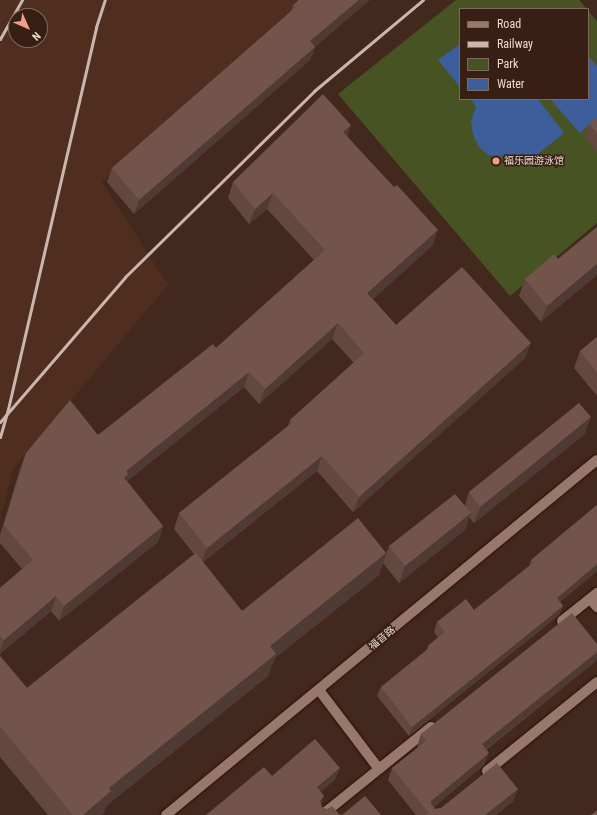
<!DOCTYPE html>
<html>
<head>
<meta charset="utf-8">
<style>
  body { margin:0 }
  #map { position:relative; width:597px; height:815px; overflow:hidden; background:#43281d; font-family:"Roboto Condensed","Noto Sans SC",sans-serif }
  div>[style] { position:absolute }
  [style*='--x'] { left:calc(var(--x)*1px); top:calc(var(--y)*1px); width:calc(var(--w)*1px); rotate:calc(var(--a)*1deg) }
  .built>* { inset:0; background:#4f2e1f }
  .green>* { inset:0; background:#475322 }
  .water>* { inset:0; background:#3d5e9b }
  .roads { filter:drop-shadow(0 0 1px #281006) drop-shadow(0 0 1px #281006) }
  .minor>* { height:10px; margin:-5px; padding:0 5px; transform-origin:5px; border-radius:5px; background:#98786b }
  .rail>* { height:3px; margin:-1.5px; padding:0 1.5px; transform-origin:1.5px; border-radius:1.5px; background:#cab6ad }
  .wall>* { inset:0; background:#634840 }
  .shaded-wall>* { inset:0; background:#503b34 }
  .building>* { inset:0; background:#73544a }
  .dots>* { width:11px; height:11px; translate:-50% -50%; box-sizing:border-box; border:2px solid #381f13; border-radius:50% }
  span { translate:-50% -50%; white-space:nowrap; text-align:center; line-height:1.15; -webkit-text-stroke:3px #381f13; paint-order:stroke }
  .poi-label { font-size:10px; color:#ecdad2 }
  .left { translate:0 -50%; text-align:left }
  .street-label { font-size:10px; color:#ecdad2 }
  .legend { position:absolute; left:459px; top:8px; width:130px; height:92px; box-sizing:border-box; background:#381f13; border:1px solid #806a5f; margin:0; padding:5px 7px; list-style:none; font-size:12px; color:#ecdad2 }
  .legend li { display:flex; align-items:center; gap:8px; height:20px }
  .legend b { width:20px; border:1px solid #806a5f }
  .north { position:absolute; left:8px; top:8px; width:40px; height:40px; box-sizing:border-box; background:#381f13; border:1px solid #806a5f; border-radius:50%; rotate:135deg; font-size:11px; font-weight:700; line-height:16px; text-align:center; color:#ecdad2 }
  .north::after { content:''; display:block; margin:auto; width:14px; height:18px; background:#f49e86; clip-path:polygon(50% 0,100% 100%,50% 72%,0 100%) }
</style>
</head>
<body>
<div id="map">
  <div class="built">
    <div style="clip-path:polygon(evenodd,0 0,309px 0,102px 182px,168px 285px,13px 469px,0 519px,0 0,16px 16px,40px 16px,40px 40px,16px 40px,16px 16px)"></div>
  </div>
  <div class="green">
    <div style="clip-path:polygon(456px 0,579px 0,587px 9px,460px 9px,460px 99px,588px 99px,588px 11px,597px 21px,597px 223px,510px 296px,338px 94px)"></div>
  </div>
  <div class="water">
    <div style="clip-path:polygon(460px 44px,460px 87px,438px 60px)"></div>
    <div style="clip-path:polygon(588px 56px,597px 66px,597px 118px,580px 133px,550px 99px,588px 99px)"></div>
    <div style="clip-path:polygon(470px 99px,538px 99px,564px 133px,524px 165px,515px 154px,501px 157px,488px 155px,479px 147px,473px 135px,471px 121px,476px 107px)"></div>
  </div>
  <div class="roads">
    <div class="minor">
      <div style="--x:590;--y:599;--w:11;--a:49"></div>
      <div style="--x:562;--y:621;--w:45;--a:-38.7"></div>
      <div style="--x:319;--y:690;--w:99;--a:52.8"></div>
      <div style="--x:379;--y:769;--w:67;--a:-38.9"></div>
      <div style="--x:487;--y:771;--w:141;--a:-39"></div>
      <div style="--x:166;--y:815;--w:558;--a:-39.48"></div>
      <div style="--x:322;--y:815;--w:73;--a:-38.9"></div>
    </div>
  </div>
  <div class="rail">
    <div style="--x:0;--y:39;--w:45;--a:-60.6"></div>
    <div style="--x:0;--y:422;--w:191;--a:-49.2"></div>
    <div style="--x:125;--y:277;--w:265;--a:-44.5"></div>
    <div style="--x:314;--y:91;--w:142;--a:-39.9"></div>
    <div style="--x:0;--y:437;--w:29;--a:-74"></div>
    <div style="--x:8;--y:409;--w:392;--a:-77"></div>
    <div style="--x:96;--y:27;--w:28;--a:-72"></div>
  </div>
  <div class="wall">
    <div style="clip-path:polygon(299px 0,315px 47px,310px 60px,134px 214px,107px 182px,112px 168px,291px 11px,293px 5px)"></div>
    <div style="clip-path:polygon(597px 117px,597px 152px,584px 137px,589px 124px)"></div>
    <div style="clip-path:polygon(351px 125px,347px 136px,433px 245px,373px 299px,396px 325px,525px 358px,353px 512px,317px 471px,203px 562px,242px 611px,386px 553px,379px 575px,275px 658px,268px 676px,106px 806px,104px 813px,101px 815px,48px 815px,0 757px,0 656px,27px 688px,194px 554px,174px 529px,179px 513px,288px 426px,290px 420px,354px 363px,332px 339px,259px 404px,244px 387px,127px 481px,163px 526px,158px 542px,59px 621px,51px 611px,0 654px,0 588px,22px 569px,0 543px,0 535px,20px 469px,26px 453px,98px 435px,216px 348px,314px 260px,267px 209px,249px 224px,228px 198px,233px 182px)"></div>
    <div style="clip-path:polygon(597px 227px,541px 322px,519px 296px,525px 279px,558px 259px)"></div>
    <div style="clip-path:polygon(597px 337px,597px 396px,574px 368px,580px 351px)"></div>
    <div style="clip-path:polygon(585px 434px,474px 523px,469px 517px,465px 530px,399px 583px,383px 563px,389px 546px,465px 505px,469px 492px)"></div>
    <div style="clip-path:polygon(597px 505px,597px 571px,560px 602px,563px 606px,559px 615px,409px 736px,377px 696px,381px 687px,426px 651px,428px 646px,438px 637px,434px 632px,437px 622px,474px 610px,529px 566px,531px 560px)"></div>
    <div style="clip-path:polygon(597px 644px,597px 658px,596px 661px,486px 750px,484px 765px,434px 807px,435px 809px,441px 808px,518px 789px,513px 801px,496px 815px,416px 815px,388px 780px,392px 768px,418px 748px,417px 747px,421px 734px)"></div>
  </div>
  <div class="shaded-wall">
    <div style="clip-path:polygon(359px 0,370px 0,315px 47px,310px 60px,134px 214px,139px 200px,310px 41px)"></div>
    <div style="clip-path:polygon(351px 125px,346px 141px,343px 132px)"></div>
    <div style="clip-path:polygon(273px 193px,267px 209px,249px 224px,255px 209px)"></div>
    <div style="clip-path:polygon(438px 230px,433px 245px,362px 309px,367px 293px)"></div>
    <div style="clip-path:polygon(597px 264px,597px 275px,541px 322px,547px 306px)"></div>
    <div style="clip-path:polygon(338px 323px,332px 339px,259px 404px,265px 389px)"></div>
    <div style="clip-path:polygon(531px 343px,525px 358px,353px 512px,359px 497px)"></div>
    <div style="clip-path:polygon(249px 372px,244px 387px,125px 483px,118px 493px,126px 471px)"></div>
    <div style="clip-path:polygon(591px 417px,585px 434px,474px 523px,480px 507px)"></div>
    <div style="clip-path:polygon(322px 456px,317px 471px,201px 563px,207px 548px)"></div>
    <div style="clip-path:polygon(471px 513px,465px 530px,399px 583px,405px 566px)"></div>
    <div style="clip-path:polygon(163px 526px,158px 542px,59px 621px,64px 606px)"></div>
    <div style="clip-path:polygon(386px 553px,379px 575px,275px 658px,268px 676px,106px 806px,104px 813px,101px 815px,83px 815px,109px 788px,270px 646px)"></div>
    <div style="clip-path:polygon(597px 564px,597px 571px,553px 608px,557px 598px)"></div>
    <div style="clip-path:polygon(56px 596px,51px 611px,0 654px,0 651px,4px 640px)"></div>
    <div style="clip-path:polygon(563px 606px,559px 615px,409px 736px,412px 727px)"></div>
    <div style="clip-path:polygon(597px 652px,597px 658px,596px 661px,477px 756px,482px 744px)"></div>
    <div style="clip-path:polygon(489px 753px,484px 765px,428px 812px,431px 801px)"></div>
    <div style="clip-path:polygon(340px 768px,335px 780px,312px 799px,317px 787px)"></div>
    <div style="clip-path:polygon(518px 789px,513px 801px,496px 815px,485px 815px)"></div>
    <div style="clip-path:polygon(324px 796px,320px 808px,320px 801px)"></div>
  </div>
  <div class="building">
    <div style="clip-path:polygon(299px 0,359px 0,310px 41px,315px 47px,139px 200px,112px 168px,296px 7px,293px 5px)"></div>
    <div style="clip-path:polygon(323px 94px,351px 125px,343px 132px,394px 187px,397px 185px,438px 230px,367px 293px,396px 325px,462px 267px,531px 343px,359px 497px,322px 456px,207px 548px,179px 513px,293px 422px,290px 420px,364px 353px,338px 323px,265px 389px,249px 372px,126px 471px,128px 474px,124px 478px,163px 526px,64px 606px,56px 596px,4px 640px,0 635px,0 588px,33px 560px,4px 525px,26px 453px,70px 400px,98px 435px,213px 344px,216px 348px,325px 250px,273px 193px,255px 209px,233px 182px)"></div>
    <div style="clip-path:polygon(597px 117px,597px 133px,589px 124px)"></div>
    <div style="clip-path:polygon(597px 227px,597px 264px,547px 306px,525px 279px,554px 254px,558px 259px)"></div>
    <div style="clip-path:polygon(597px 337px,597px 372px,580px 351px)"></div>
    <div style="clip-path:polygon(579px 403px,591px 417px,480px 507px,469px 492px)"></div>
    <div style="clip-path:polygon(455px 494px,471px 513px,405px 566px,389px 546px)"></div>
    <div style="clip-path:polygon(597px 505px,597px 564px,557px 598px,563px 606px,412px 727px,381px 687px,429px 648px,428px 646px,445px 632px,437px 622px,466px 599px,474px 610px,533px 563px,531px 560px)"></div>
    <div style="clip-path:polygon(358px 518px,386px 553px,270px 646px,276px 654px,109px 788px,111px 791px,83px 815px,73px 815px,0 726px,0 656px,27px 688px,196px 553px,242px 611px)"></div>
    <div style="clip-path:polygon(572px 613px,597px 644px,597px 652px,482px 744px,489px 753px,431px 801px,431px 804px,435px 809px,441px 808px,497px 763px,518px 789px,485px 815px,426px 815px,429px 813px,392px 768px,426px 741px,421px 734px)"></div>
    <div style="clip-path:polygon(315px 739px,340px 768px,317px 787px,324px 796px,320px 801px,322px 807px,327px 809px,332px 806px,340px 815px,206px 815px,264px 767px,272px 776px)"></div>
    <div style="clip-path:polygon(365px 796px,381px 815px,342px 815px)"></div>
    <div style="clip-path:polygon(597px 810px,597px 815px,591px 815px)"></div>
  </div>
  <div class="dots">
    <div style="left:496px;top:161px;background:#f49e86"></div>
  </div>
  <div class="poi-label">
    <span class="left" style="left:504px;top:161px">福乐园游泳馆</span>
  </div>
  <div class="street-label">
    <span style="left:382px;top:638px;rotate:-40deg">福音路</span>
  </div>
  <ul class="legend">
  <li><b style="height:5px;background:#98786b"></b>Road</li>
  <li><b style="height:5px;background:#cab6ad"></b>Railway</li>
  <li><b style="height:11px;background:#475322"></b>Park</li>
  <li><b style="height:11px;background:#3d5e9b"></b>Water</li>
  </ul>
  <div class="north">N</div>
</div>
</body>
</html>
